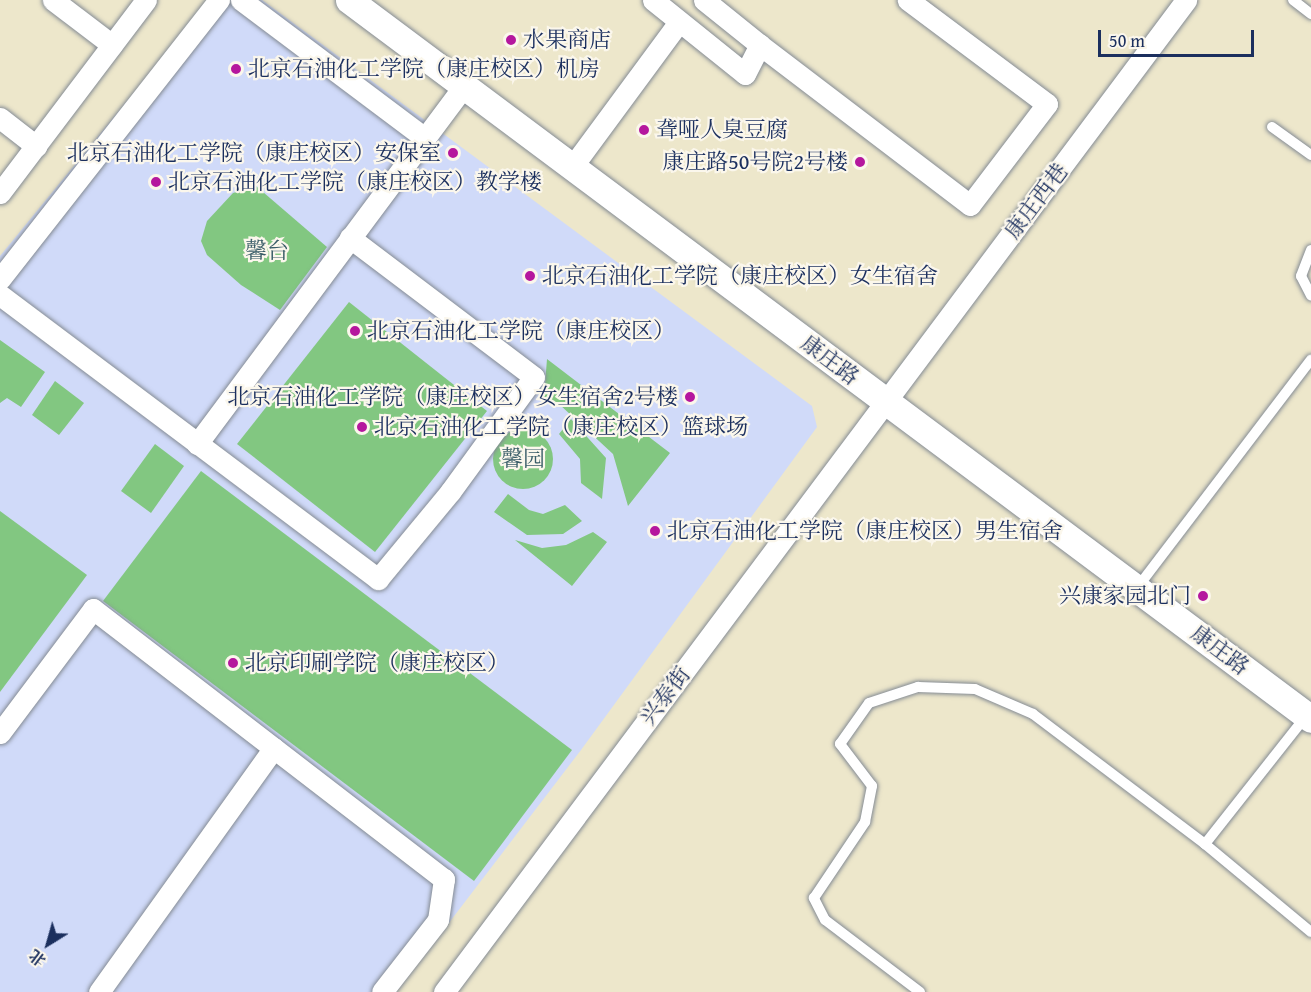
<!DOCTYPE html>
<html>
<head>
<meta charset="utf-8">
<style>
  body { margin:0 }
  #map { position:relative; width:1311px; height:992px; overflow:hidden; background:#ede7cb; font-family:"Gentium Book Plus","Noto Serif SC",serif }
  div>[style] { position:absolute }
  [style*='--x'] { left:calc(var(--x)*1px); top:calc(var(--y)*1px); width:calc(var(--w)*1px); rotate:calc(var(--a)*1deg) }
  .built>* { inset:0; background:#d0daf9 }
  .green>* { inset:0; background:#82c781 }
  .round { border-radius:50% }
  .roads { filter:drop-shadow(0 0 2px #848b94) drop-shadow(0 0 2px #848b94) }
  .service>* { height:10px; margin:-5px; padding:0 5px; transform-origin:5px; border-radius:5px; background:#fff }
  .minor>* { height:21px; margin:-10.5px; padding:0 10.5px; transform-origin:10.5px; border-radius:10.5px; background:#fff }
  .tertiary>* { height:27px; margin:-13.5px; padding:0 13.5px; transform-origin:13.5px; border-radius:13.5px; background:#fff }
  .dots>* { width:16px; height:16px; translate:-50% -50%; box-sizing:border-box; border:3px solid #fbf7ec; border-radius:50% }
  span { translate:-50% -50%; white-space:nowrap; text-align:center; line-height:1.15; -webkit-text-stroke:4.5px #fbf7ec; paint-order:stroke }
  .poi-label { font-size:22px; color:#1b2f5e }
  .left { translate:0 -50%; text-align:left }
  .right { translate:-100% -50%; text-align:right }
  .street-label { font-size:22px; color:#1b2f5e }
  .park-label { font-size:22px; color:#3a5d68 }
  .north { position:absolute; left:18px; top:914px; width:60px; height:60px; -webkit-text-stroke:4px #fbf7ec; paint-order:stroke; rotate:217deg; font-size:16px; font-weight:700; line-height:24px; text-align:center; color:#1b2f5e }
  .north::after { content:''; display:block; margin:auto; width:21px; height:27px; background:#1b2f5e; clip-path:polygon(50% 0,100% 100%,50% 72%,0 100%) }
  .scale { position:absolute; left:1098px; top:30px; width:156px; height:27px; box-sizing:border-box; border:3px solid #1b2f5e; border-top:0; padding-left:8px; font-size:18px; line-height:21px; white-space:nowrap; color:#1b2f5e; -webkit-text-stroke:4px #fbf7ec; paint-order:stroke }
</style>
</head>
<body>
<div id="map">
  <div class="built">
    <div style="clip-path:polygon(210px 0,262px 0,812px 406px,817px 427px,581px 750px,396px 992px,0 992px,0 256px)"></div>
  </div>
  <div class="green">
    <div style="clip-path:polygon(256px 186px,327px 247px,280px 310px,241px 285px,207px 255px,201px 241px,207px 221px,233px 193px)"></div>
    <div style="clip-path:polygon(349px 302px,487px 411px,375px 552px,237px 444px)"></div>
    <div style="clip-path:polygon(0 340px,45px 372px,21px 407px,7px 398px,0 403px)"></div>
    <div style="clip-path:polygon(547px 359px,670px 453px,628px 506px,613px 454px,559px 404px,544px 397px)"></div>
    <div style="clip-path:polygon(55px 381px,84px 403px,59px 435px,32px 415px)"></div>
    <div style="clip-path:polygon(571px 419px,606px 458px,602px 499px,581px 483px,580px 459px,559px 434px)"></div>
    <div class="round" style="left:493px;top:429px;width:60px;height:60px"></div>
    <div style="clip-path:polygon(155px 444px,184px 466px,151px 513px,121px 491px)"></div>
    <div style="clip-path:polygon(201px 471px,572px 750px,474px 881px,103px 601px)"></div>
    <div style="clip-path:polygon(508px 494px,529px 510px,543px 514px,565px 505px,582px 521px,563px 534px,527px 535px,494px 512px)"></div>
    <div style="clip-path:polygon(0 511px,87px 575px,0 692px)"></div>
    <div style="clip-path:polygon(593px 532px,607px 542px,572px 586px,515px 540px,542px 548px,566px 545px)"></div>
  </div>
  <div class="roads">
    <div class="service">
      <div style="--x:1293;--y:0;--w:23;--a:38"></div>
      <div style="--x:1272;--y:127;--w:48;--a:35.7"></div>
      <div style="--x:1311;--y:250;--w:28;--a:111"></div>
      <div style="--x:1301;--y:276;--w:22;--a:63"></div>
      <div style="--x:1137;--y:588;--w:287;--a:-52.7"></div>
      <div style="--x:1205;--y:844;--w:163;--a:-51.7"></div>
      <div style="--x:920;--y:992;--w:119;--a:-142.8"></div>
      <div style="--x:825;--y:920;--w:25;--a:-117"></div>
      <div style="--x:814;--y:898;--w:92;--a:-56.1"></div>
      <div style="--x:865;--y:822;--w:37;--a:-79"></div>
      <div style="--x:872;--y:786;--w:53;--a:-127.3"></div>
      <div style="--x:840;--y:744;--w:50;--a:-54.7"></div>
      <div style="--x:869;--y:703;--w:52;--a:-18.1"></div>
      <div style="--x:918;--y:687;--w:57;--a:2"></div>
      <div style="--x:975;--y:689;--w:63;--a:23.3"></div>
      <div style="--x:1033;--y:714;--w:216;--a:37.1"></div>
      <div style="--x:1205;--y:844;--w:138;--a:39.7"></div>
    </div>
    <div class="minor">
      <div style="--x:53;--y:0;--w:74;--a:37.3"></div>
      <div style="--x:241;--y:0;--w:230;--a:36.9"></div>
      <div style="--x:653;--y:0;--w:118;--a:38.8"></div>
      <div style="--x:745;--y:74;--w:33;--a:-63"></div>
      <div style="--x:760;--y:45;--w:264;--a:37.3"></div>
      <div style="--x:970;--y:205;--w:127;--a:-52.7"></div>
      <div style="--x:1047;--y:104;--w:174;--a:-143.2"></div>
      <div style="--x:704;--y:0;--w:72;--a:38.8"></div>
      <div style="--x:0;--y:118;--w:46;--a:37.9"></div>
      <div style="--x:572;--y:167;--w:180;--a:-53.6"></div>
      <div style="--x:0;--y:193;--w:242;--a:-52.9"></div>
      <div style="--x:0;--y:279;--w:355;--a:-51.9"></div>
      <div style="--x:0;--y:295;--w:473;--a:36.9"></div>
      <div style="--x:378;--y:579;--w:113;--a:-50.4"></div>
      <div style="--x:450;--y:492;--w:142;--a:-53.9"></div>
      <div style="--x:534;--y:377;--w:231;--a:-142.9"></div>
      <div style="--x:197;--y:444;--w:447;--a:-53.3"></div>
      <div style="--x:0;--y:733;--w:155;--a:-53.1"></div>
      <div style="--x:93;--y:609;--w:443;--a:37.6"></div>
      <div style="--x:444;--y:879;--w:41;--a:98.3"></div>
      <div style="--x:438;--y:920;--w:91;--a:127.9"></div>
      <div style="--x:99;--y:992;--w:300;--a:-54.4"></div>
      <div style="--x:444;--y:992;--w:1239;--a:-53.2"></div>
    </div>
    <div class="tertiary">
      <div style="--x:349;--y:0;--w:1201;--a:36.77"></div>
    </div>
  </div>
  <div class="dots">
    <div style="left:511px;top:40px;background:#b5179e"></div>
    <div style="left:236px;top:69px;background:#b5179e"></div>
    <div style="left:644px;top:130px;background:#b5179e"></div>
    <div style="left:453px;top:153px;background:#b5179e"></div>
    <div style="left:860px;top:162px;background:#b5179e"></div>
    <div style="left:156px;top:182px;background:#b5179e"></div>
    <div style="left:530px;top:276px;background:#b5179e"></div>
    <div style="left:355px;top:331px;background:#b5179e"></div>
    <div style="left:690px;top:397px;background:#b5179e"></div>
    <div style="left:362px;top:427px;background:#b5179e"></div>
    <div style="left:655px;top:531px;background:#b5179e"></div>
    <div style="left:1203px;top:596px;background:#b5179e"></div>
    <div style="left:233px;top:663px;background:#b5179e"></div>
  </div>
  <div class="poi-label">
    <span class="left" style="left:523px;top:40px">水果商店</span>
    <span class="left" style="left:248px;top:69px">北京石油化工学院（康庄校区）机房</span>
    <span class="left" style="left:656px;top:130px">聋哑人臭豆腐</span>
    <span class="right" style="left:441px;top:153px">北京石油化工学院（康庄校区）安保室</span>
    <span class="right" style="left:848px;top:162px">康庄路50号院2号楼</span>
    <span class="left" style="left:168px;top:182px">北京石油化工学院（康庄校区）教学楼</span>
    <span class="left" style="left:542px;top:276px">北京石油化工学院（康庄校区）女生宿舍</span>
    <span class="left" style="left:367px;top:331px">北京石油化工学院（康庄校区）</span>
    <span class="right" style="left:678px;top:397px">北京石油化工学院（康庄校区）女生宿舍2号楼</span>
    <span class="left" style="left:374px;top:427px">北京石油化工学院（康庄校区）篮球场</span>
    <span class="left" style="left:667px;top:531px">北京石油化工学院（康庄校区）男生宿舍</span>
    <span class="right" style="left:1191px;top:596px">兴康家园北门</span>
    <span class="left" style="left:245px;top:663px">北京印刷学院（康庄校区）</span>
  </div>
  <div class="street-label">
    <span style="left:1036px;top:201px;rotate:-53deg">康庄西巷</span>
    <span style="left:830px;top:360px;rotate:37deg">康庄路</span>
    <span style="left:1220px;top:650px;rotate:37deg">康庄路</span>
    <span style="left:665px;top:696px;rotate:-53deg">兴泰街</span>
  </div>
  <div class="park-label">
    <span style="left:267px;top:251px">馨台</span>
    <span style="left:523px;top:459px">馨园</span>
  </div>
  <div class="north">北</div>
  <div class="scale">50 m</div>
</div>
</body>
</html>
